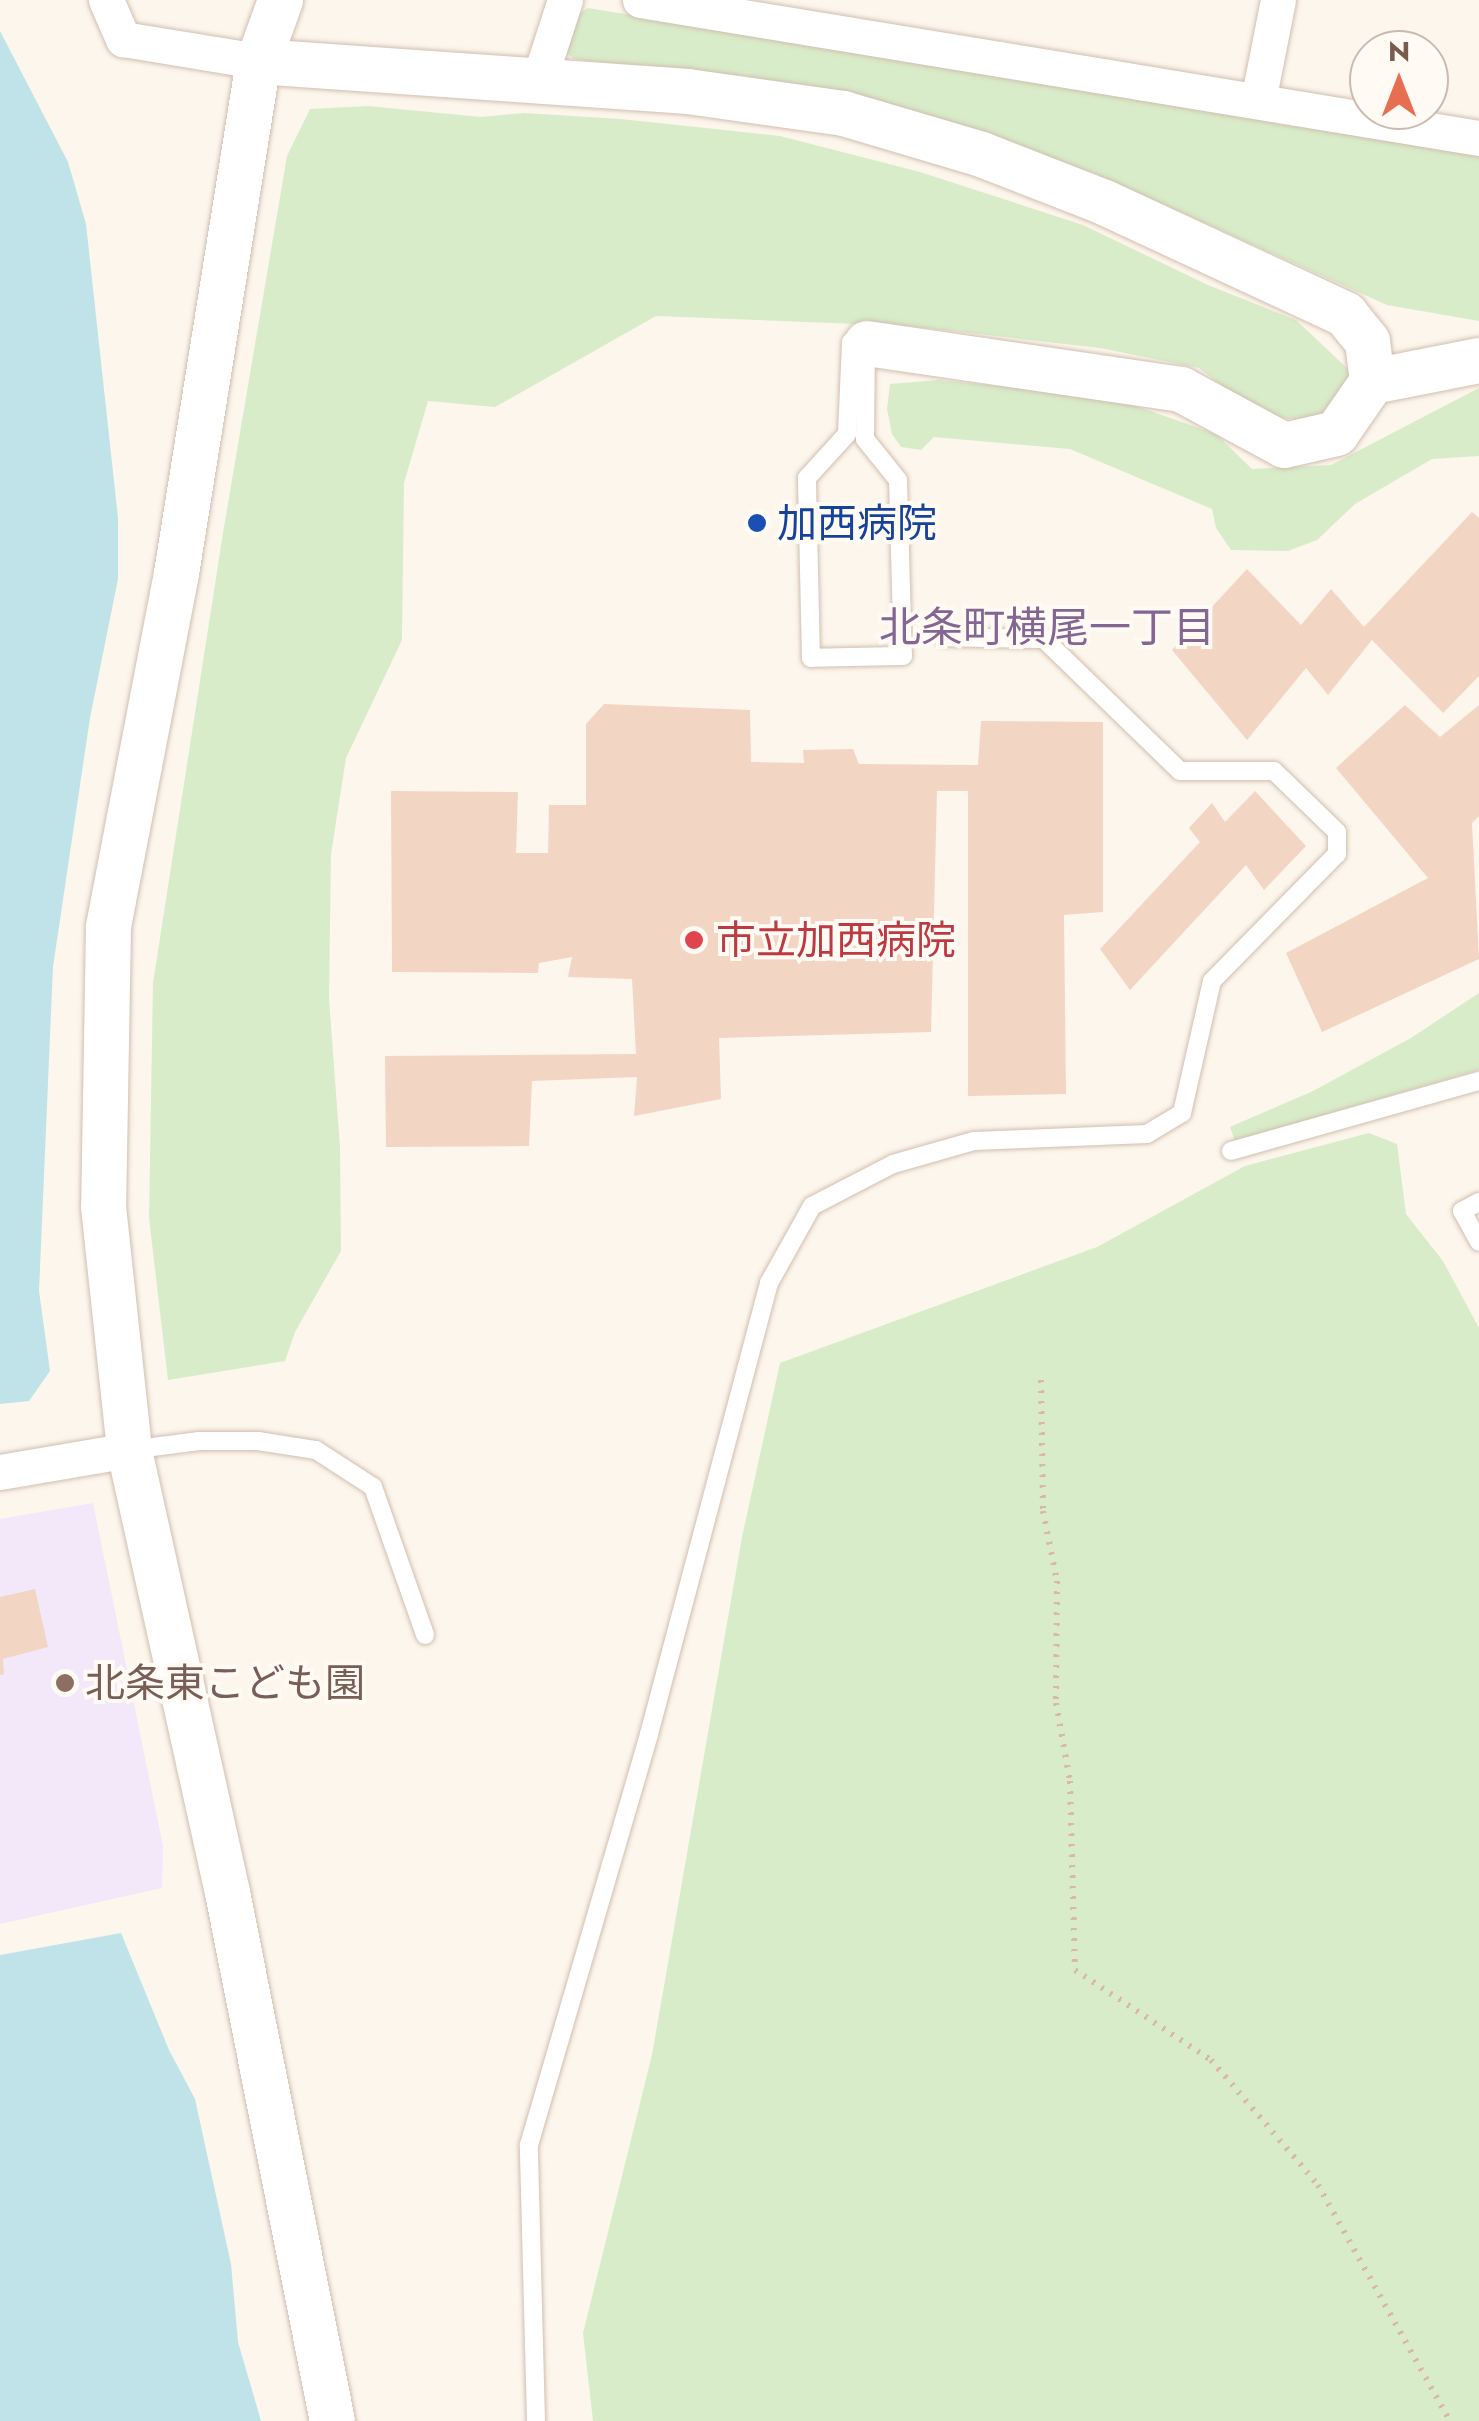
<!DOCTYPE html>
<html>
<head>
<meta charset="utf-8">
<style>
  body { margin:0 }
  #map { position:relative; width:1479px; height:2421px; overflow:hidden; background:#fdf6ec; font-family:Jost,"Noto Sans JP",sans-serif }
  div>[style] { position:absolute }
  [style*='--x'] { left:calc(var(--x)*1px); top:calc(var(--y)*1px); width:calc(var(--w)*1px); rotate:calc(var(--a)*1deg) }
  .education>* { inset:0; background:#f3e8fa }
  .green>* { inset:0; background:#d8ecc9 }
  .water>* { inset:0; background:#bfe3e8 }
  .building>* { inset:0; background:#f3d5c3 }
  .path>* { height:6px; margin-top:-3px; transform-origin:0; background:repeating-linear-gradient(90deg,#d9b8a5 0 2.5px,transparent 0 10.5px) }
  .roads { filter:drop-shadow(0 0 2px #d1beb0) drop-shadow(0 0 2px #d1beb0) }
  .service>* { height:18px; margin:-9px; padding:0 9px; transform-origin:9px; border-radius:9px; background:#fff }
  .minor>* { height:35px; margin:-17.5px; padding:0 17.5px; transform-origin:17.5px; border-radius:17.5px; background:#fff }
  .tertiary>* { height:45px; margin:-22.5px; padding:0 22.5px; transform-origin:22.5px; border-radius:22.5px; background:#fff }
  .dots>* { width:28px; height:28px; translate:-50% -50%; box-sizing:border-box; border:5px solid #fffaf3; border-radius:50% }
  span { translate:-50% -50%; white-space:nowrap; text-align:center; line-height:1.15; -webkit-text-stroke:8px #fffaf3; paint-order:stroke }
  .transit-label { font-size:40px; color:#164399 }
  .left { translate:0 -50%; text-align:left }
  .health-label { font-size:40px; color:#be3a42 }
  .education-label { font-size:40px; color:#785e54 }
  .neighbourhood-label { font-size:42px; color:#846695 }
  .north { position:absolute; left:1349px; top:30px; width:100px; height:100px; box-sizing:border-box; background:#fffaf3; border:2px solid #cabbb1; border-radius:50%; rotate:0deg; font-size:28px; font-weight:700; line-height:40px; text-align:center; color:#7a5c4d }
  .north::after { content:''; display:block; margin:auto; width:35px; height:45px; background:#e76f51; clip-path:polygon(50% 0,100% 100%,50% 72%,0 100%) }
</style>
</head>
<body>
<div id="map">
  <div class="education">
    <div style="clip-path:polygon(93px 1503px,163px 1846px,162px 1888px,0 1924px,0 1519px)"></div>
  </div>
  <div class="green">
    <div style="clip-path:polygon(588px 8px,1479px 153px,1479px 321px,1387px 305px,1096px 174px,875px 99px,740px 75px,698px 75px,574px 59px,564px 51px,570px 19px)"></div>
    <div style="clip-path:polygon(368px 106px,481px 117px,524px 113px,621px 119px,780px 136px,920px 172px,1083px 225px,1208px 285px,1296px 320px,1349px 370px,1349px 387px,1339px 407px,1313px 417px,1289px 419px,1255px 411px,1199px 368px,1100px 348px,908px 326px,656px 316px,495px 407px,428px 401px,404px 483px,402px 640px,346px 758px,331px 854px,329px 999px,340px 1147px,341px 1251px,295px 1332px,285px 1361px,168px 1380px,149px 1218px,153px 983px,223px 533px,287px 156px,310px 109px)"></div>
    <div style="clip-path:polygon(938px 380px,1110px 397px,1216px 434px,1252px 469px,1331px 465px,1479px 388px,1479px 456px,1432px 459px,1355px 504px,1317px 540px,1288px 551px,1231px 550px,1216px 528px,1212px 509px,1070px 449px,934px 437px,921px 450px,901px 447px,892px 434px,887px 409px,890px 384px)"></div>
    <div style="clip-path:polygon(1479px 993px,1479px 1070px,1235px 1141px,1230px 1127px,1313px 1091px,1411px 1038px)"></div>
    <div style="clip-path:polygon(1369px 1133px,1397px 1144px,1406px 1214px,1443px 1261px,1479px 1328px,1479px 2421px,593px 2421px,583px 2333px,652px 2055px,742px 1537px,780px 1363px,1097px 1247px,1245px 1166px)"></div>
  </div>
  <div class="water">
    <div style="clip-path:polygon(0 31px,68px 162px,86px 224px,118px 518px,118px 579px,90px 718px,53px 967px,39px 1291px,50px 1371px,29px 1401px,0 1404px)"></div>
    <div style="clip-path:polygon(121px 1933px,169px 2050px,195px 2099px,231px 2264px,238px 2342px,261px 2421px,0 2421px,0 1955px)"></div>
  </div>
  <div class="building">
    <div style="clip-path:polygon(1472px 512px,1479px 518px,1479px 676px,1443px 713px,1372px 640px,1328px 695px,1306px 668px,1247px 740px,1172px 650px,1247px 569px,1301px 625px,1331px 589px,1364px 627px)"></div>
    <div style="clip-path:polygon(604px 704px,750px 710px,751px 762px,804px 763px,803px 750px,853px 749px,859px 764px,978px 765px,981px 721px,1103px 722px,1103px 912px,1064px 915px,1066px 1094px,968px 1096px,968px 791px,937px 791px,931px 1032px,719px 1038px,721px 1099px,634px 1116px,637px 1077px,532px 1081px,529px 1146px,386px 1147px,385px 1056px,636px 1054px,632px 979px,568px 977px,572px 957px,539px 963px,538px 973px,392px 972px,391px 791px,518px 792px,516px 853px,548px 853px,549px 805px,586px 805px,586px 724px)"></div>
    <div style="clip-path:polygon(1405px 705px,1440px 737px,1479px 705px,1479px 816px,1472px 823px,1479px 959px,1322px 1032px,1286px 953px,1428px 878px,1336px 768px)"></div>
    <div style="clip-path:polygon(1255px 791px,1306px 846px,1264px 890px,1246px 865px,1130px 990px,1100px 949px,1200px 842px,1189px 828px,1212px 803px,1225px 822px)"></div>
    <div style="clip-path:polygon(35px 1589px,48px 1647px,3px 1659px,4px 1674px,0 1675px,0 1597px)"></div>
  </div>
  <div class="path">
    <div style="--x:1041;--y:1380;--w:131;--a:89.1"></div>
    <div style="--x:1043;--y:1511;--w:71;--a:78.7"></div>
    <div style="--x:1057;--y:1581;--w:122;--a:90.5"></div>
    <div style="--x:1056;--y:1703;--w:79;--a:79.8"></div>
    <div style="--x:1070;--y:1781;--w:189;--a:88.5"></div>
    <div style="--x:1075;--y:1970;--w:163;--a:33.5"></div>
    <div style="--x:1211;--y:2060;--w:165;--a:49.4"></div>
    <div style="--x:1318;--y:2185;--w:270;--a:60.8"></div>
  </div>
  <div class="roads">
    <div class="service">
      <div style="--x:851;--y:342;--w:15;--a:4"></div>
      <div style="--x:866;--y:343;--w:96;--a:90.6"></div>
      <div style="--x:865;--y:439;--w:53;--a:51.2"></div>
      <div style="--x:898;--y:480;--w:176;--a:88.4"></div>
      <div style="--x:903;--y:656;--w:92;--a:178.8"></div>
      <div style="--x:811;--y:658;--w:180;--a:-91.3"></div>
      <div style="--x:807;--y:478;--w:59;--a:-47.7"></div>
      <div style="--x:847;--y:434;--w:92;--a:-87.5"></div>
      <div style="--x:1231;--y:1151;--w:258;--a:-15.8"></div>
      <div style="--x:1479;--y:1202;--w:19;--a:152"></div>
      <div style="--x:1462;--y:1211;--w:35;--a:61"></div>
      <div style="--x:129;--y:1450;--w:71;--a:-7.3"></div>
      <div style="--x:199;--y:1441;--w:59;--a:0"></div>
      <div style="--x:258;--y:1441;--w:59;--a:8.8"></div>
      <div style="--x:316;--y:1450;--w:68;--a:33"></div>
      <div style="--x:373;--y:1487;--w:157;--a:70.6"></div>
      <div style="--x:536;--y:2421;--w:276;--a:-91.5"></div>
      <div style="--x:529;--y:2145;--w:428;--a:-73.7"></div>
      <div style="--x:649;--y:1734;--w:467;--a:-75.1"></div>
      <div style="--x:769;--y:1283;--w:88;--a:-60.8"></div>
      <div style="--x:812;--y:1206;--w:91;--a:-27.4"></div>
      <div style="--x:893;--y:1164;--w:84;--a:-15.9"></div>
      <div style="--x:974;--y:1141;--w:173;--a:-2.3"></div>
      <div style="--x:1147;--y:1134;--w:41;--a:-31"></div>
      <div style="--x:1182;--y:1113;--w:135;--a:-77.2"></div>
      <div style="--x:1212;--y:981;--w:178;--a:-45.5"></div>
      <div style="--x:1337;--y:854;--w:22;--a:-90"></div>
      <div style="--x:1337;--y:832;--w:88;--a:-135.9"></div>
      <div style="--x:1274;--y:771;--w:94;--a:180"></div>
      <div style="--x:1180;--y:771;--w:190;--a:-135.9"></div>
      <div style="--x:1044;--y:639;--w:100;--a:-178.9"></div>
    </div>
    <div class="minor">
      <div style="--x:106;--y:0;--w:43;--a:66.4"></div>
      <div style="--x:123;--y:39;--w:137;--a:9.3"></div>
      <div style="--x:640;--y:0;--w:850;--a:9.34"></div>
      <div style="--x:538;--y:83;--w:87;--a:-72"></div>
      <div style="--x:1258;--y:101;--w:103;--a:-78.8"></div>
      <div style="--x:0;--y:1472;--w:131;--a:-9.7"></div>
    </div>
    <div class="tertiary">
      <div style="--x:280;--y:0;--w:65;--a:109.8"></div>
      <div style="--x:258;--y:61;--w:519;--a:99.1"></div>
      <div style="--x:176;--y:573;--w:360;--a:100.9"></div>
      <div style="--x:108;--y:927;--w:279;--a:91"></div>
      <div style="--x:103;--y:1206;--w:245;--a:83.9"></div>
      <div style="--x:129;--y:1450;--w:453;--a:77.5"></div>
      <div style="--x:227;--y:1892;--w:539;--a:78.77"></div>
      <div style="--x:258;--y:61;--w:430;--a:4"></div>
      <div style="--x:687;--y:91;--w:158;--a:8"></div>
      <div style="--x:843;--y:113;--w:144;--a:16.5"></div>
      <div style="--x:981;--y:154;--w:132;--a:21.3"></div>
      <div style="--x:1104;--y:202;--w:266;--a:24.9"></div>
      <div style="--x:1345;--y:314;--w:35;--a:51"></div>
      <div style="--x:1367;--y:341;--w:40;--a:82.9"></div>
      <div style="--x:1372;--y:381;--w:63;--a:124.7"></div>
      <div style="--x:1336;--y:433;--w:53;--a:167"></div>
      <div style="--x:1284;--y:445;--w:117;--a:-151.5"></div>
      <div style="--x:1181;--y:389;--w:318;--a:-171.7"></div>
      <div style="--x:1372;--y:381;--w:109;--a:-11.1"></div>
    </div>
  </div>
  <div class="dots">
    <div style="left:757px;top:523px;background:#1a4fb4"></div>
    <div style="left:694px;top:940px;background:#e0444e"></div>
    <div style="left:65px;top:1683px;background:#8d6e63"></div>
  </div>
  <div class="transit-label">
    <span class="left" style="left:777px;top:523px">加西病院</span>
  </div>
  <div class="health-label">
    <span class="left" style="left:716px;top:940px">市立加西病院</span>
  </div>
  <div class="education-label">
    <span class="left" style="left:85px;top:1683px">北条東こども園</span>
  </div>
  <div class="neighbourhood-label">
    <span style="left:1047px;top:628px">北条町横尾一丁目</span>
  </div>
  <div class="north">N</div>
</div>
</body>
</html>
